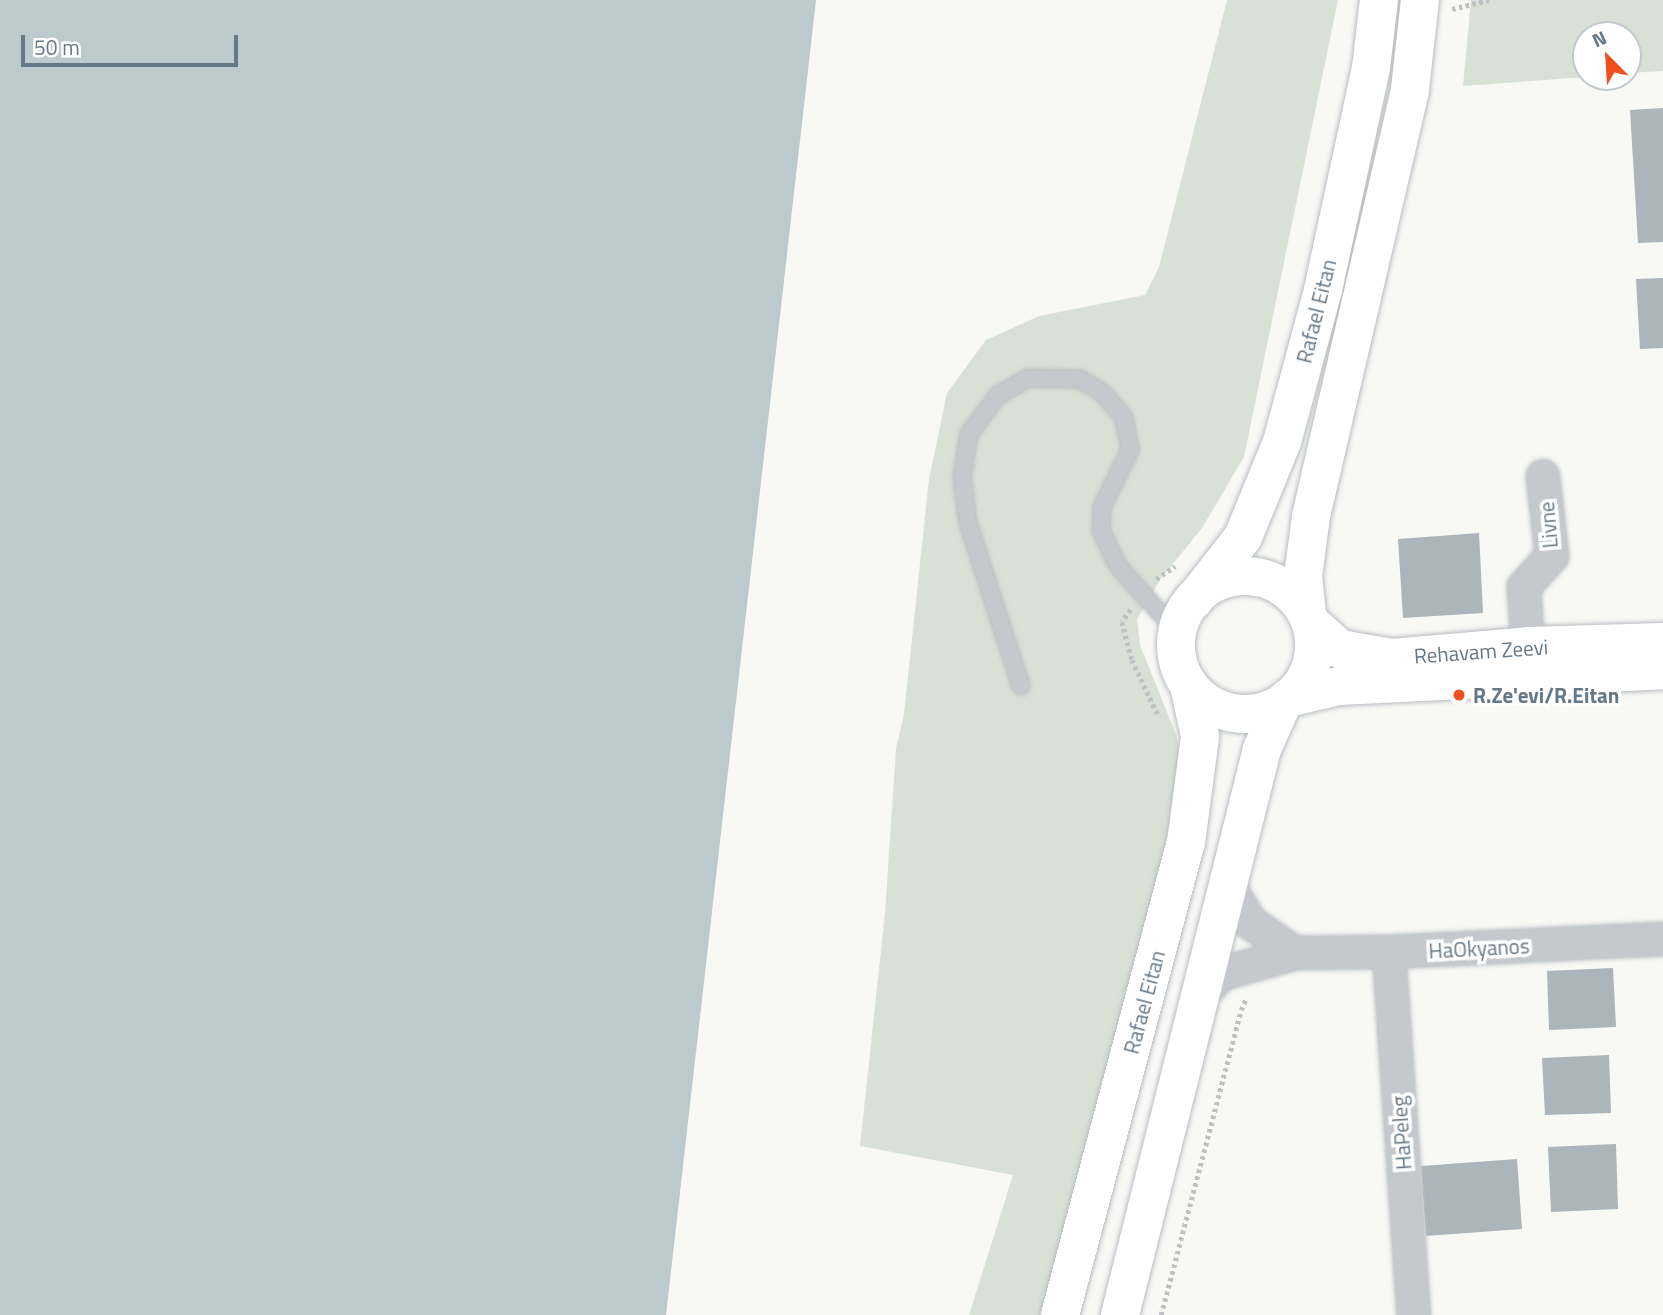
<!DOCTYPE html>
<html>
<head>
<meta charset="utf-8">
<style>
  body { margin:0 }
  #map { position:relative; width:1663px; height:1315px; overflow:hidden; background:#f8f8f5; font-family:"Titillium Web",sans-serif }
  div>[style] { position:absolute }
  [style*='--x'] { left:calc(var(--x)*1px); top:calc(var(--y)*1px); width:calc(var(--w)*1px); rotate:calc(var(--a)*1deg) }
  .green>* { inset:0; background:#d9e0d6 }
  .water>* { inset:0; background:#bcc9cd }
  .building>* { inset:0; background:#abb5ba }
  .path>* { height:4.5px; margin-top:-2.25px; transform-origin:0; background:repeating-linear-gradient(90deg,#bec1c3 0 3.5px,transparent 0 7px) }
  .roads { filter:drop-shadow(0 0 2px #b7bdc1) drop-shadow(0 0 2px #b7bdc1) }
  .lane>* { height:16px; margin:-8px; padding:0 8px; transform-origin:8px; border-radius:8px; background:#c5c9cd }
  .street>* { height:32px; margin:-16px; padding:0 16px; transform-origin:16px; border-radius:16px; background:#c5c9cd }
  .secondary>* { height:38px; margin:-19px; padding:0 19px; transform-origin:19px; border-radius:19px; background:#fff }
  .secondary>.ring { margin:-19px; padding:0; box-sizing:content-box; background:none; border:38px solid #fff; border-radius:50% }
  .dots>* { width:19px; height:19px; translate:-50% -50%; box-sizing:border-box; border:4px solid #fff; border-radius:50% }
  span { translate:-50% -50%; white-space:nowrap; text-align:center; line-height:1.15; -webkit-text-stroke:7px #fff; paint-order:stroke }
  .street-label { font-size:21px; color:#647888 }
  .poi-label { font-size:21px; color:#647888; font-weight:700 }
  .left { translate:0 -50%; text-align:left }
  .north { position:absolute; left:1572px; top:21px; width:70px; height:70px; box-sizing:border-box; background:#fff; border:2px solid #c1c9cf; border-radius:50%; rotate:336deg; font-size:19px; font-weight:700; line-height:28px; text-align:center; color:#647888 }
  .north::after { content:''; display:block; margin:auto; width:24px; height:32px; background:#f1501c; clip-path:polygon(50% 0,100% 100%,50% 72%,0 100%) }
  .scale { position:absolute; left:21px; top:35px; width:217px; height:32px; box-sizing:border-box; border:4px solid #647888; border-top:0; padding-left:9px; font-size:21px; line-height:24px; white-space:nowrap; color:#647888; -webkit-text-stroke:5px #fff; paint-order:stroke }
</style>
</head>
<body>
<div id="map">
  <div class="green">
    <div style="clip-path:polygon(1227px 0,1338px 0,1244px 457px,1202px 528px,1160px 580px,1137px 619px,1140px 645px,1177px 737px,1184px 798px,1051px 1315px,969px 1315px,1013px 1175px,860px 1146px,885px 913px,896px 748px,904px 714px,929px 479px,947px 393px,986px 340px,1039px 316px,1145px 295px,1159px 267px)"></div>
    <div style="clip-path:polygon(1471px 0,1663px 0,1663px 71px,1628px 73px,1628px 35px,1586px 35px,1586px 77px,1463px 86px)"></div>
  </div>
  <div class="water">
    <div style="clip-path:polygon(0 0,816px 0,666px 1315px,0 1315px)"></div>
  </div>
  <div class="building">
    <div style="clip-path:polygon(1663px 108px,1663px 242px,1638px 243px,1630px 110px)"></div>
    <div style="clip-path:polygon(1663px 278px,1663px 348px,1640px 349px,1636px 279px)"></div>
    <div style="clip-path:polygon(1479px 533px,1483px 613px,1403px 618px,1398px 539px)"></div>
    <div style="clip-path:polygon(1613px 968px,1616px 1027px,1549px 1030px,1547px 971px)"></div>
    <div style="clip-path:polygon(1609px 1055px,1611px 1113px,1545px 1115px,1542px 1058px)"></div>
    <div style="clip-path:polygon(1616px 1144px,1618px 1209px,1551px 1212px,1548px 1147px)"></div>
    <div style="clip-path:polygon(1517px 1159px,1522px 1229px,1426px 1236px,1421px 1166px)"></div>
  </div>
  <div class="path">
    <div style="--x:1452;--y:9;--w:38;--a:-14"></div>
    <div style="--x:1156;--y:579;--w:23;--a:-34"></div>
    <div style="--x:1131;--y:610;--w:15;--a:127"></div>
    <div style="--x:1122;--y:622;--w:39;--a:75"></div>
    <div style="--x:1132;--y:660;--w:63;--a:64.7"></div>
    <div style="--x:1161;--y:1315;--w:315;--a:-75.3"></div>
    <div style="--x:1241;--y:1010;--w:12;--a:-66"></div>
  </div>
  <div class="roads">
    <div class="lane">
      <div style="--x:1021;--y:686;--w:171;--a:-108"></div>
      <div style="--x:968;--y:523;--w:46;--a:-97.4"></div>
      <div style="--x:962;--y:477;--w:44;--a:-80.8"></div>
      <div style="--x:969;--y:434;--w:49;--a:-53.4"></div>
      <div style="--x:998;--y:395;--w:35;--a:-29"></div>
      <div style="--x:1029;--y:378;--w:51;--a:1.1"></div>
      <div style="--x:1080;--y:379;--w:28;--a:32"></div>
      <div style="--x:1104;--y:394;--w:31;--a:50"></div>
      <div style="--x:1124;--y:418;--w:33;--a:79"></div>
      <div style="--x:1130;--y:450;--w:64;--a:116.2"></div>
      <div style="--x:1102;--y:507;--w:24;--a:92"></div>
      <div style="--x:1101;--y:531;--w:39;--a:64"></div>
      <div style="--x:1118;--y:566;--w:89;--a:48.2"></div>
    </div>
    <div class="street">
      <div style="--x:1528;--y:646;--w:59;--a:-93.9"></div>
      <div style="--x:1524;--y:587;--w:42;--a:-47.9"></div>
      <div style="--x:1552;--y:556;--w:80;--a:-96.5"></div>
      <div style="--x:1229;--y:876;--w:20;--a:75"></div>
      <div style="--x:1234;--y:895;--w:33;--a:59"></div>
      <div style="--x:1251;--y:923;--w:53;--a:34.3"></div>
      <div style="--x:1389;--y:952;--w:364;--a:86.1"></div>
      <div style="--x:1201;--y:996;--w:30;--a:-48"></div>
      <div style="--x:1221;--y:974;--w:77;--a:-15.8"></div>
      <div style="--x:1295;--y:953;--w:94;--a:-0.6"></div>
      <div style="--x:1389;--y:952;--w:274;--a:-2.7"></div>
    </div>
    <div class="secondary">
      <div class="ring" style="left:1176px;top:576px;width:100px;height:100px"></div>
      <div style="--x:1194;--y:600;--w:80;--a:-52.1"></div>
      <div style="--x:1243;--y:537;--w:103;--a:-67.7"></div>
      <div style="--x:1282;--y:442;--w:157;--a:-74.9"></div>
      <div style="--x:1323;--y:290;--w:227;--a:-77.8"></div>
      <div style="--x:1371;--y:68;--w:68;--a:-83.3"></div>
      <div style="--x:1307;--y:614;--w:37;--a:-96"></div>
      <div style="--x:1303;--y:577;--w:62;--a:-82.5"></div>
      <div style="--x:1311;--y:516;--w:438;--a:-76.9"></div>
      <div style="--x:1410;--y:89;--w:90;--a:-83.6"></div>
      <div style="--x:1311;--y:623;--w:39;--a:42"></div>
      <div style="--x:1340;--y:649;--w:53;--a:9.8"></div>
      <div style="--x:1392;--y:658;--w:137;--a:-5"></div>
      <div style="--x:1528;--y:646;--w:135;--a:-1.7"></div>
      <div style="--x:1288;--y:698;--w:52;--a:-13.2"></div>
      <div style="--x:1339;--y:686;--w:324;--a:-2.8"></div>
      <div style="--x:1060;--y:1315;--w:489;--a:-75.1"></div>
      <div style="--x:1186;--y:843;--w:108;--a:-82.5"></div>
      <div style="--x:1200;--y:736;--w:52;--a:-102.2"></div>
      <div style="--x:1120;--y:1315;--w:584;--a:-75.92"></div>
      <div style="--x:1262;--y:749;--w:51;--a:-65.9"></div>
    </div>
  </div>
  <div class="dots">
    <div style="left:1459px;top:695px;background:#f1501c"></div>
  </div>
  <div class="street-label">
    <span style="left:1316px;top:311px;rotate:-76deg">Rafael Eitan</span>
    <span style="left:1548px;top:525px;rotate:-95deg">Livne</span>
    <span style="left:1481px;top:651px;rotate:-4deg">Rehavam Zeevi</span>
    <span style="left:1479px;top:948px;rotate:-3deg">HaOkyanos</span>
    <span style="left:1144px;top:1002px;rotate:-75deg">Rafael Eitan</span>
    <span style="left:1401px;top:1133px;rotate:-94deg">HaPeleg</span>
  </div>
  <div class="poi-label">
    <span class="left" style="left:1473px;top:695px">R.Ze'evi/R.Eitan</span>
  </div>
  <div class="north">N</div>
  <div class="scale">50 m</div>
</div>
</body>
</html>
